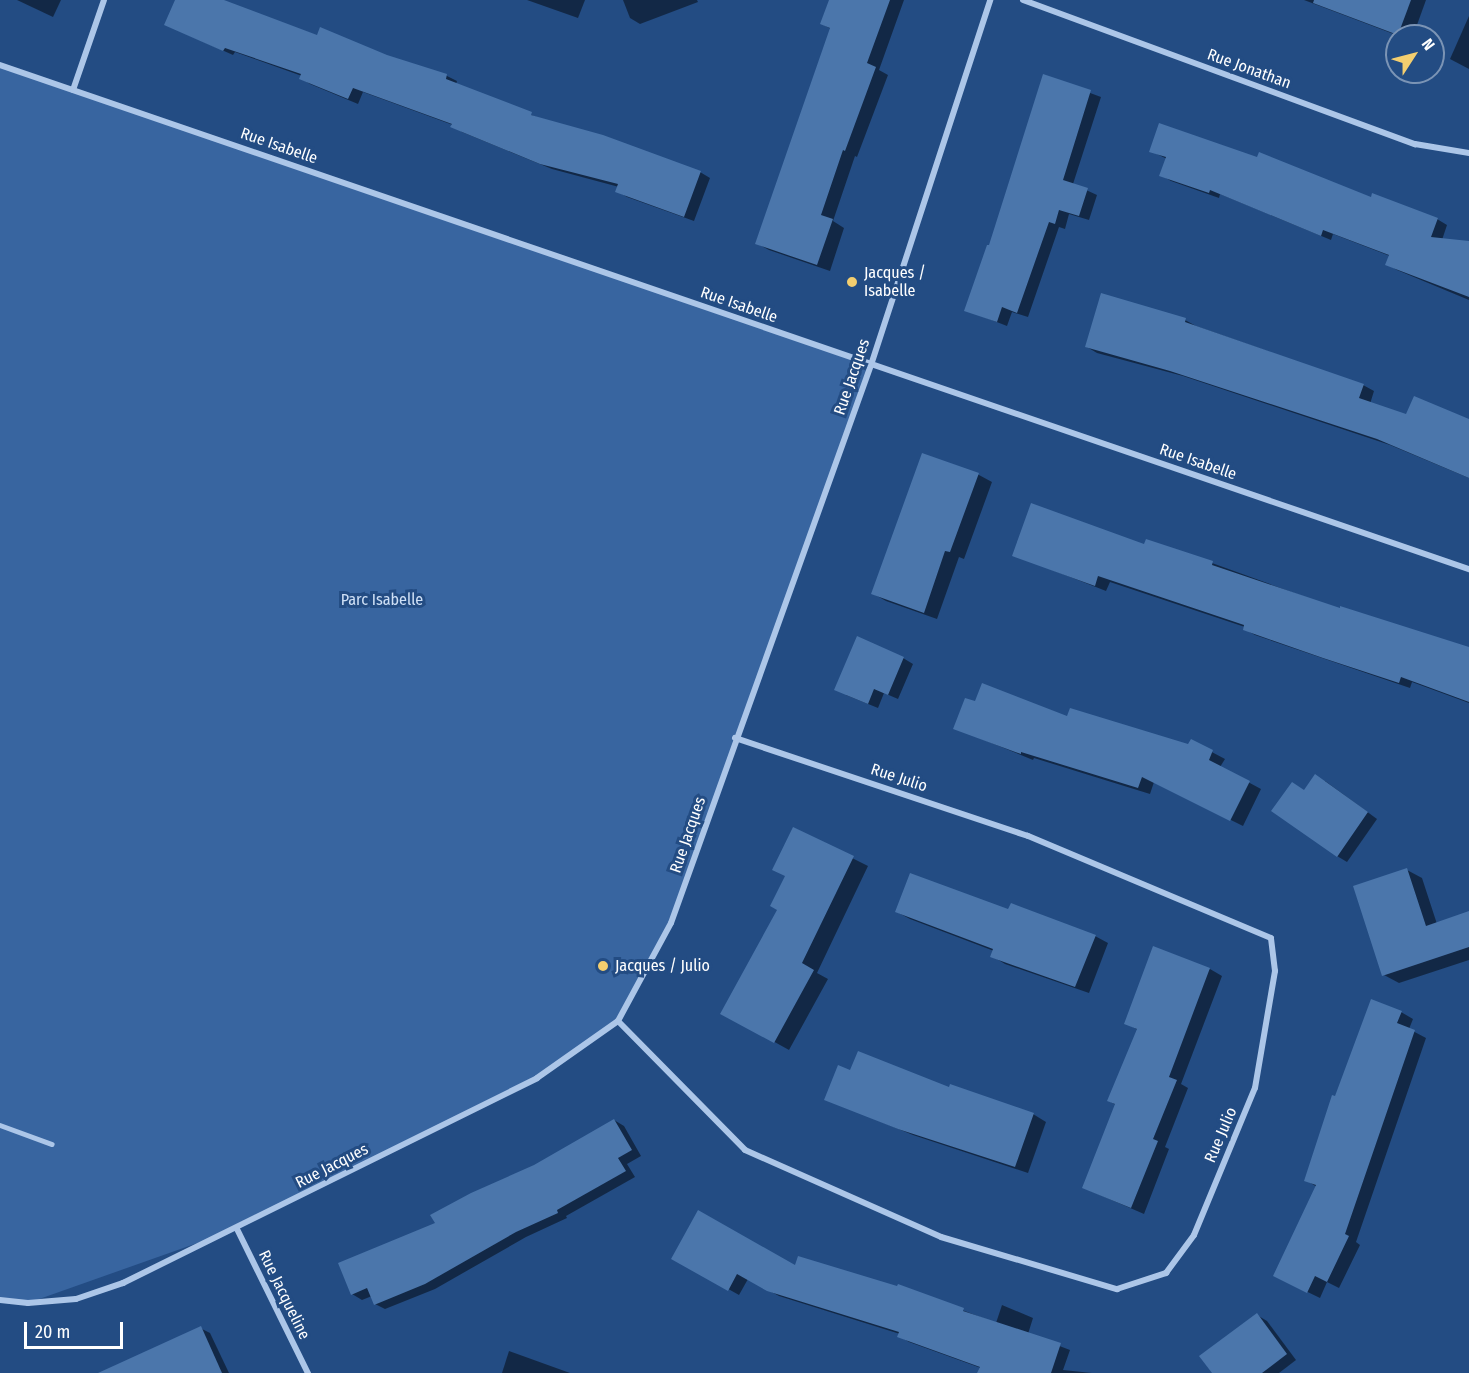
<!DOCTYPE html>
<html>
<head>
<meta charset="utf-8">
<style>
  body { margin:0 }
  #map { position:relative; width:1469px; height:1373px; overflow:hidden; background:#234c83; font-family:"Fira Sans Condensed",sans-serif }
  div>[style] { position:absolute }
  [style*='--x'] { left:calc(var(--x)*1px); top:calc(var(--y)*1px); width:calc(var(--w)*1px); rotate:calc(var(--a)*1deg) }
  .green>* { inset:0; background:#3865a0 }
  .shadow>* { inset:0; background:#0007 }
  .building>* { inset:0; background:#4b76ab }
  .service>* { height:4.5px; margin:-2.25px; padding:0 2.25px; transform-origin:2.25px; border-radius:2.25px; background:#acc6e8 }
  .minor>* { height:6px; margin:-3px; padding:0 3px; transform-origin:3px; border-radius:3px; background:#acc6e8 }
  .dots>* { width:16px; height:16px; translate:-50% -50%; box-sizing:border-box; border:3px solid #234c83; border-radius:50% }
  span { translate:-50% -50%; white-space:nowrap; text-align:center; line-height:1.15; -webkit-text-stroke:6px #234c83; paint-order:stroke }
  .street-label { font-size:16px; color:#fff }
  .poi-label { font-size:16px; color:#fff }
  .left { translate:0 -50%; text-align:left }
  .park-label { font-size:16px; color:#cfe0f6 }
  .north { position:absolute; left:1385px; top:24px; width:60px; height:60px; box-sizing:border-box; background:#234c83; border:2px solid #7b94b5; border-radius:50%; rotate:54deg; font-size:16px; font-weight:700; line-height:24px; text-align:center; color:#fff }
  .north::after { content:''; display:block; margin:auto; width:21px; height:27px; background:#f3ce6f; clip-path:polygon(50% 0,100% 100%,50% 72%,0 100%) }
  .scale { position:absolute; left:24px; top:1322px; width:99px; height:27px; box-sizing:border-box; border:3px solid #fff; border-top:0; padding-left:8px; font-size:18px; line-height:21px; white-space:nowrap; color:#fff; -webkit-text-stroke:4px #234c83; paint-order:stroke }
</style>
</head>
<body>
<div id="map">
  <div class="green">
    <div style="clip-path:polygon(0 65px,871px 365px,671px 923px,618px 1021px,537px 1078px,237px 1229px,28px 1303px,0 1300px)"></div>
  </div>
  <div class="shadow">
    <div style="clip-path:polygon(17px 0,61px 0,53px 17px)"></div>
    <div style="clip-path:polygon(177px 0,220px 0,318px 36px,447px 76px,457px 81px,456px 84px,541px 119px,700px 172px,710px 178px,694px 221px,627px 197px,617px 191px,619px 187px,552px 169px,462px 132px,453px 125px,363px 92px,358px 104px,310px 84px,301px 78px,302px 76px,235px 52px,233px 55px,166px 25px)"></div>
    <div style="clip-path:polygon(527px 0,585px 0,578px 18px)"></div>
    <div style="clip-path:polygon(623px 0,697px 0,698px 2px,640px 24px,630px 18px)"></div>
    <div style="clip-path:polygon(830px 0,904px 0,879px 70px,888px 75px,857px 157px,855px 156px,833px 221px,844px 228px,830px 271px,769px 250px,756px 243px,831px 29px,822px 24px)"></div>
    <div style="clip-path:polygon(1304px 0,1426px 0,1413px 36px,1399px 36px)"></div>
    <div style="clip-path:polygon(1469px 16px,1469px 69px,1450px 59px)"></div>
    <div style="clip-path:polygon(1044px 76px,1101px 97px,1073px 184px,1097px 195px,1089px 220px,1069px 214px,1065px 229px,1059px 227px,1028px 317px,1012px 312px,1007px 326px,966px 310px,990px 247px)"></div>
    <div style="clip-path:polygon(1151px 151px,1372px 199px,1437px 219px,1447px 225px,1442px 240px,1469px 243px,1469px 300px,1397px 270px,1387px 264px,1390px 256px,1333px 234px,1331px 240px,1220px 194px,1219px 198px,1171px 181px,1161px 175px,1167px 159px)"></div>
    <div style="clip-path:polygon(1185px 320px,1196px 326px,1363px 385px,1374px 391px,1370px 404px,1407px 416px,1469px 421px,1469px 478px,1390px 445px,1183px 376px,1097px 353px,1087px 347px)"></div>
    <div style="clip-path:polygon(923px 455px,979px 475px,992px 482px,964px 559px,959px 557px,937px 619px,886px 601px,872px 593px)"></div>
    <div style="clip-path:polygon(1145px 546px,1212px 563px,1341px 610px,1469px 649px,1469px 703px,1412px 682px,1410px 688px,1255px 635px,1244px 629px,1245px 627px,1110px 582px,1106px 591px,1014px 555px)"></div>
    <div style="clip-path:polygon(903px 658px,913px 664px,898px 699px,884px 693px,878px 708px,846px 695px)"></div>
    <div style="clip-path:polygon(1068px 717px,1189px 746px,1191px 741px,1225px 759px,1220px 767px,1261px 789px,1243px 826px,1154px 782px,1150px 794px,1034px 758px,1033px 760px,955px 728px)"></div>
    <div style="clip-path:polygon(1325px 781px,1377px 819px,1347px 862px,1337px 856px,1305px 791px)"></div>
    <div style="clip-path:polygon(794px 829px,868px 866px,817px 973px,828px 979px,789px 1050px,722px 1013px,779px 909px)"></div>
    <div style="clip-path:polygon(1407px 870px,1422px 878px,1437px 924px,1469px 913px,1469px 960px,1399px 983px,1384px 975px)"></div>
    <div style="clip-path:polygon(1009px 911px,1095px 936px,1108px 943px,1089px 993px,1005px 964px,992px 956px,994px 951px,910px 919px,897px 912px)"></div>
    <div style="clip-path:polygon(1210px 969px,1222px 976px,1181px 1084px,1188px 1088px,1165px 1147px,1169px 1149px,1144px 1214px,1084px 1188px,1116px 1105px,1109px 1101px,1138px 1030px,1126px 1023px)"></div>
    <div style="clip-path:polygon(1401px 1012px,1413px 1019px,1409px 1029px,1426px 1038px,1356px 1242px,1360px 1245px,1339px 1288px,1327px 1282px,1320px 1298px,1287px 1282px,1317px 1187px,1306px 1180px,1336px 1098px)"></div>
    <div style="clip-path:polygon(851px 1072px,950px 1089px,1033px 1114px,1046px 1122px,1028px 1173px,913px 1135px,826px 1099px)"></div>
    <div style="clip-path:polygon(614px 1120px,624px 1126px,641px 1156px,627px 1164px,635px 1177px,566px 1216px,567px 1218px,526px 1237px,435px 1289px,385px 1309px,375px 1304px,372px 1296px,362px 1300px,352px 1294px,437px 1224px)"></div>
    <div style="clip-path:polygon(673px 1258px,796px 1267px,898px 1288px,899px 1286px,996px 1323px,1002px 1305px,1033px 1318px,1028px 1334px,1070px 1350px,1063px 1370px,1092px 1373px,979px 1373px,981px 1368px,909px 1342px,899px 1336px,900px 1334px,779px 1296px,748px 1279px,739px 1295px)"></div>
    <div style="clip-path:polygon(1257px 1315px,1267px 1321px,1296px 1360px,1279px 1373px,1214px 1373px)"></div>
    <div style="clip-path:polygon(200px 1328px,210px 1333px,229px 1373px,144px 1373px)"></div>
    <div style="clip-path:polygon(509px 1351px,570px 1373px,502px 1373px)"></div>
  </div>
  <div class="building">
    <div style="clip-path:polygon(175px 0,224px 0,317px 35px,320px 27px,387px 55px,447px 74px,446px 79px,532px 112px,531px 115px,603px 135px,701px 171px,684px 217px,615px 192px,618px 184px,540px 164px,450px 127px,452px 124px,353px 88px,348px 99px,299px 79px,301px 74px,225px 48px,223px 51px,164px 25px)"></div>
    <div style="clip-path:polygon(829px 0,890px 0,867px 63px,876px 67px,845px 151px,843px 150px,821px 215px,833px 219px,817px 265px,755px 244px,830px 28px,820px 24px)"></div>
    <div style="clip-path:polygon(1314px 0,1411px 0,1398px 35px,1313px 3px)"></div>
    <div style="clip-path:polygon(1043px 74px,1091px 90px,1063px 180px,1088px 188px,1079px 216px,1059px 210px,1055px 224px,1049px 222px,1017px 313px,1002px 307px,997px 322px,964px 311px,987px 245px,989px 245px)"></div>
    <div style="clip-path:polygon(1159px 123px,1257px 157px,1259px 152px,1371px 197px,1372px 193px,1438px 218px,1431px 237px,1469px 241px,1469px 297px,1385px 265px,1389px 255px,1323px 230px,1321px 236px,1210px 190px,1209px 193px,1159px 176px,1166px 157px,1149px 152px)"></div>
    <div style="clip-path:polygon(1101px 293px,1186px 318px,1185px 322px,1364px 384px,1359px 398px,1406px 414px,1414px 396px,1469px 419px,1469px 478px,1377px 439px,1170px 371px,1085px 347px)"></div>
    <div style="clip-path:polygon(922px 453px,979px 473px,950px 552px,945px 551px,924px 613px,871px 594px)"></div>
    <div style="clip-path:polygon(1031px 503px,1144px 544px,1146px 539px,1213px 561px,1212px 565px,1340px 608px,1340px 606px,1469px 647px,1469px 702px,1401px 677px,1399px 683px,1323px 658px,1243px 630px,1244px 625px,1098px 576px,1095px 586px,1012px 556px)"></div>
    <div style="clip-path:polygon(857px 636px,904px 657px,888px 695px,874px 689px,868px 704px,834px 690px)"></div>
    <div style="clip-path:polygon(982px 683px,1067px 716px,1070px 708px,1188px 744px,1191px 739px,1213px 750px,1209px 760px,1250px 781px,1230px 821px,1142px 777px,1138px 788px,1021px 752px,1021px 754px,953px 729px,965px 698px,975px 701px)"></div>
    <div style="clip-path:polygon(1315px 774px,1368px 812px,1337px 857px,1271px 811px,1292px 782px,1304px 790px)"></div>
    <div style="clip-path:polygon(793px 827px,854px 856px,802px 963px,814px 970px,774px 1043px,720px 1014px,777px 910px,770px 906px,785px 876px,772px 870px)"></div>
    <div style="clip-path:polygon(1407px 868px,1426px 926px,1469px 911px,1469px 947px,1382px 976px,1353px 886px)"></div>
    <div style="clip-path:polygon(910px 873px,1008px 909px,1011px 903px,1096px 935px,1075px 987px,990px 957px,993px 949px,895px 912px)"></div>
    <div style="clip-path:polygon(1153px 946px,1210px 968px,1169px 1077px,1177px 1080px,1153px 1139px,1158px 1141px,1131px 1208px,1082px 1188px,1115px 1104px,1107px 1101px,1137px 1029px,1124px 1024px)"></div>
    <div style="clip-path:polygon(1371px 999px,1402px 1011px,1397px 1023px,1415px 1030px,1345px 1234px,1349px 1236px,1327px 1282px,1315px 1276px,1307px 1293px,1273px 1276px,1316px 1185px,1304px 1181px,1332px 1095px,1335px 1096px)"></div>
    <div style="clip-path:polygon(858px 1051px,949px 1087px,950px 1084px,1034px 1113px,1015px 1167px,898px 1129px,824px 1100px,838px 1065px,850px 1070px)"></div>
    <div style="clip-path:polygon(614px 1119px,632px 1150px,618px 1158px,626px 1171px,557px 1210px,558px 1213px,516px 1232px,425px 1284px,374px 1305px,367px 1288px,351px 1295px,338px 1263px,435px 1223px,430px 1215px,471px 1193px,534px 1165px)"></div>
    <div style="clip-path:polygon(698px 1210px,795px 1265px,798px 1256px,897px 1286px,898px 1284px,964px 1308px,963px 1311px,1061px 1343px,1051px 1373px,977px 1373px,980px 1367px,897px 1337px,899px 1332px,767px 1291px,737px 1274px,728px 1291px,671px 1259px)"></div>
    <div style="clip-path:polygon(1257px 1313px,1287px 1354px,1262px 1373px,1212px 1373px,1199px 1356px)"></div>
    <div style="clip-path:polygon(201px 1326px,222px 1373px,98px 1373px)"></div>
  </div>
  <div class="service">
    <div style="--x:0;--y:1125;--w:55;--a:20.1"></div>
  </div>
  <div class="minor">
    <div style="--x:1023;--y:0;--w:418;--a:20.2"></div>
    <div style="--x:1415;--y:144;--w:55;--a:9.5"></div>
    <div style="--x:0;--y:65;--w:1553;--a:18.94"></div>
    <div style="--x:73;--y:90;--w:95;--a:-71"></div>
    <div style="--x:618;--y:1021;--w:181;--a:45.4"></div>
    <div style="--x:745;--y:1150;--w:214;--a:23.9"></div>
    <div style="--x:941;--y:1237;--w:184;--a:16.5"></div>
    <div style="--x:1117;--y:1289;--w:52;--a:-18.1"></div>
    <div style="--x:1166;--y:1273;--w:47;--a:-53.6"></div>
    <div style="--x:1194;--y:1235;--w:159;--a:-67.5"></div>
    <div style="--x:1255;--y:1088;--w:119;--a:-80.3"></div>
    <div style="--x:1275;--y:971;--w:33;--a:-97"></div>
    <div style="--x:1271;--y:938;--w:264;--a:-157.2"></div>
    <div style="--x:1028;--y:836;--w:309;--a:-161.5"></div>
    <div style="--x:237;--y:1229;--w:161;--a:63.8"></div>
    <div style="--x:0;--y:1300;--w:28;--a:6"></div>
    <div style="--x:28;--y:1303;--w:48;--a:-4.8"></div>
    <div style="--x:76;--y:1299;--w:50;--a:-18.8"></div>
    <div style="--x:123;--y:1283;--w:462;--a:-26.3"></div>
    <div style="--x:537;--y:1078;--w:99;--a:-35.1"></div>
    <div style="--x:618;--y:1021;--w:111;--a:-61.6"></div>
    <div style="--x:671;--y:923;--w:593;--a:-70.28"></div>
    <div style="--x:871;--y:365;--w:384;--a:-71.9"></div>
  </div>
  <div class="dots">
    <div style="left:852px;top:282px;background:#f3ce6f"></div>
    <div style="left:603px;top:966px;background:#f3ce6f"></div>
  </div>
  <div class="street-label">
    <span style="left:1249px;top:69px;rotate:20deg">Rue Jonathan</span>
    <span style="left:279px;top:146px;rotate:19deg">Rue Isabelle</span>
    <span style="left:739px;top:305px;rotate:19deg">Rue Isabelle</span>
    <span style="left:852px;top:377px;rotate:-71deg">Rue Jacques</span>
    <span style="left:1198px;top:462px;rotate:19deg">Rue Isabelle</span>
    <span style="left:899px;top:778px;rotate:18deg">Rue Julio</span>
    <span style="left:688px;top:835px;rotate:-71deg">Rue Jacques</span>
    <span style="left:1221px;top:1135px;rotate:-67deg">Rue Julio</span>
    <span style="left:332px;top:1166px;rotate:-27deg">Rue Jacques</span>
    <span style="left:284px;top:1295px;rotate:64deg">Rue Jacqueline</span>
  </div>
  <div class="poi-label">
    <span class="left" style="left:864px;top:282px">Jacques /<br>Isabelle</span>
    <span class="left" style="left:615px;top:966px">Jacques / Julio</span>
  </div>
  <div class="park-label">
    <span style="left:382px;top:600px">Parc Isabelle</span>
  </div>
  <div class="north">N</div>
  <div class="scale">20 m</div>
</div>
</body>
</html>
